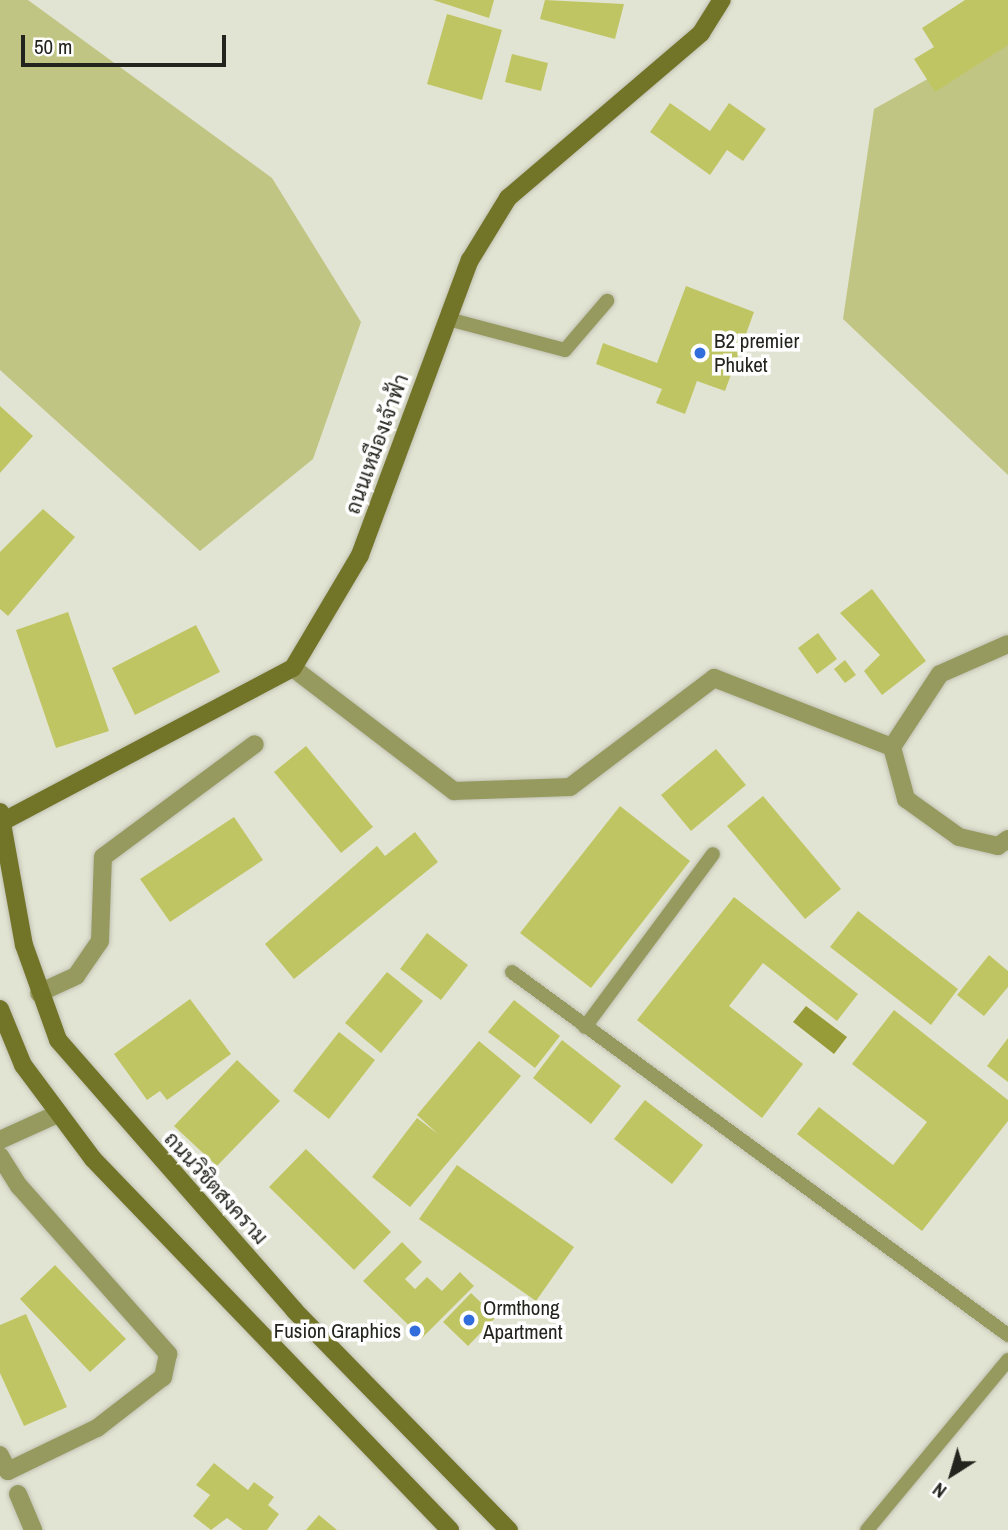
<!DOCTYPE html>
<html>
<head>
<meta charset="utf-8">
<style>
  body { margin:0 }
  #map { position:relative; width:1008px; height:1530px; overflow:hidden; background:#e2e4d3; font-family:"Archivo Narrow",Sarabun,sans-serif }
  div>[style] { position:absolute }
  [style*='--x'] { left:calc(var(--x)*1px); top:calc(var(--y)*1px); width:calc(var(--w)*1px); rotate:calc(var(--a)*1deg) }
  .green>* { inset:0; background:#c1c583 }
  .water>* { inset:0; background:#979b38 }
  .building>* { inset:0; background:#c0c564 }
  .roads { filter:drop-shadow(0 0 2px #c0c1b2) drop-shadow(0 0 2px #c0c1b2) }
  .lane>* { height:14px; margin:-7px; padding:0 7px; transform-origin:7px; border-radius:7px; background:#969a5e }
  .street>* { height:18px; margin:-9px; padding:0 9px; transform-origin:9px; border-radius:9px; background:#969a5e }
  .secondary>* { height:18px; margin:-9px; padding:0 9px; transform-origin:9px; border-radius:9px; background:#727428 }
  .dots>* { width:19px; height:19px; translate:-50% -50%; box-sizing:border-box; border:4px solid #fff; border-radius:50% }
  span { translate:-50% -50%; white-space:nowrap; text-align:center; line-height:1.15; -webkit-text-stroke:7px #fff; paint-order:stroke }
  .poi-label { font-size:21px; color:#23241d }
  .left { translate:0 -50%; text-align:left }
  .right { translate:-100% -50%; text-align:right }
  .street-label { font-size:21px; color:#23241d }
  .north { position:absolute; left:917px; top:1439px; width:70px; height:70px; -webkit-text-stroke:5px #fff; paint-order:stroke; rotate:217deg; font-size:19px; font-weight:700; line-height:28px; text-align:center; color:#23241d }
  .north::after { content:''; display:block; margin:auto; width:24px; height:32px; background:#23241d; clip-path:polygon(50% 0,100% 100%,50% 72%,0 100%) }
  .scale { position:absolute; left:21px; top:35px; width:205px; height:32px; box-sizing:border-box; border:4px solid #23241d; border-top:0; padding-left:9px; font-size:21px; line-height:24px; white-space:nowrap; color:#23241d; -webkit-text-stroke:5px #fff; paint-order:stroke }
</style>
</head>
<body>
<div id="map">
  <div class="green">
    <div style="clip-path:polygon(0 0,28px 0,272px 178px,361px 322px,313px 459px,200px 551px,0 370px)"></div>
    <div style="clip-path:polygon(1008px 34px,1008px 475px,843px 319px,874px 109px)"></div>
  </div>
  <div class="water">
    <div style="clip-path:polygon(806px 1006px,847px 1037px,834px 1054px,793px 1022px)"></div>
  </div>
  <div class="building">
    <div style="clip-path:polygon(433px 0,494px 0,489px 18px)"></div>
    <div style="clip-path:polygon(545px 0,624px 4px,615px 39px,540px 19px)"></div>
    <div style="clip-path:polygon(965px 0,1008px 0,1008px 45px,935px 92px,914px 59px,934px 47px,922px 28px)"></div>
    <div style="clip-path:polygon(447px 14px,502px 30px,482px 100px,427px 84px)"></div>
    <div style="clip-path:polygon(512px 54px,548px 63px,541px 91px,505px 82px)"></div>
    <div style="clip-path:polygon(670px 103px,710px 131px,729px 103px,766px 129px,743px 161px,727px 150px,710px 175px,650px 132px)"></div>
    <div style="clip-path:polygon(686px 286px,754px 312px,725px 391px,697px 381px,685px 414px,656px 403px,662px 389px,596px 364px,603px 343px,657px 363px)"></div>
    <div style="clip-path:polygon(0 406px,33px 436px,0 473px)"></div>
    <div style="clip-path:polygon(43px 509px,75px 537px,8px 616px,0 609px,0 552px)"></div>
    <div style="clip-path:polygon(872px 589px,926px 661px,882px 695px,864px 671px,880px 655px,840px 613px)"></div>
    <div style="clip-path:polygon(68px 612px,109px 731px,56px 748px,16px 630px)"></div>
    <div style="clip-path:polygon(196px 625px,220px 672px,135px 715px,112px 668px)"></div>
    <div style="clip-path:polygon(818px 633px,837px 659px,817px 674px,798px 648px)"></div>
    <div style="clip-path:polygon(845px 660px,856px 675px,845px 683px,834px 669px)"></div>
    <div style="clip-path:polygon(306px 746px,373px 827px,341px 853px,274px 772px)"></div>
    <div style="clip-path:polygon(716px 749px,746px 785px,691px 831px,661px 795px)"></div>
    <div style="clip-path:polygon(763px 796px,841px 889px,805px 919px,727px 826px)"></div>
    <div style="clip-path:polygon(620px 806px,690px 861px,591px 988px,520px 933px)"></div>
    <div style="clip-path:polygon(234px 817px,263px 860px,170px 922px,140px 879px)"></div>
    <div style="clip-path:polygon(415px 832px,438px 862px,294px 979px,265px 944px,377px 846px,385px 856px)"></div>
    <div style="clip-path:polygon(734px 897px,858px 994px,837px 1021px,763px 963px,729px 1006px,803px 1064px,762px 1118px,637px 1020px)"></div>
    <div style="clip-path:polygon(858px 911px,958px 989px,931px 1025px,830px 947px)"></div>
    <div style="clip-path:polygon(427px 933px,468px 965px,441px 1000px,400px 969px)"></div>
    <div style="clip-path:polygon(989px 955px,1008px 971px,1008px 987px,984px 1016px,957px 995px)"></div>
    <div style="clip-path:polygon(387px 972px,423px 1001px,381px 1053px,345px 1023px)"></div>
    <div style="clip-path:polygon(190px 999px,231px 1054px,167px 1100px,160px 1091px,147px 1100px,114px 1054px)"></div>
    <div style="clip-path:polygon(514px 1000px,560px 1036px,535px 1068px,488px 1032px)"></div>
    <div style="clip-path:polygon(894px 1010px,1008px 1100px,1008px 1121px,922px 1231px,797px 1134px,819px 1107px,893px 1165px,927px 1122px,852px 1064px)"></div>
    <div style="clip-path:polygon(339px 1032px,375px 1060px,329px 1119px,293px 1091px)"></div>
    <div style="clip-path:polygon(1008px 1038px,1008px 1082px,987px 1066px)"></div>
    <div style="clip-path:polygon(562px 1040px,621px 1086px,591px 1124px,533px 1078px)"></div>
    <div style="clip-path:polygon(479px 1041px,521px 1076px,410px 1207px,372px 1177px,417px 1118px,438px 1134px,417px 1115px)"></div>
    <div style="clip-path:polygon(237px 1060px,280px 1101px,217px 1166px,174px 1126px)"></div>
    <div style="clip-path:polygon(645px 1100px,703px 1145px,672px 1184px,614px 1139px)"></div>
    <div style="clip-path:polygon(306px 1149px,391px 1232px,354px 1270px,269px 1187px)"></div>
    <div style="clip-path:polygon(457px 1165px,574px 1247px,536px 1301px,419px 1219px)"></div>
    <div style="clip-path:polygon(402px 1242px,422px 1262px,405px 1279px,415px 1289px,427px 1277px,442px 1291px,460px 1272px,474px 1286px,422px 1338px,363px 1281px)"></div>
    <div style="clip-path:polygon(55px 1265px,126px 1339px,90px 1372px,20px 1299px)"></div>
    <div style="clip-path:polygon(471px 1293px,496px 1317px,468px 1346px,443px 1322px)"></div>
    <div style="clip-path:polygon(26px 1314px,67px 1407px,24px 1426px,0 1373px,0 1325px)"></div>
    <div style="clip-path:polygon(214px 1463px,248px 1490px,254px 1482px,274px 1497px,268px 1505px,279px 1514px,267px 1530px,243px 1530px,227px 1518px,211px 1530px,193px 1516px,210px 1495px,196px 1485px)"></div>
    <div style="clip-path:polygon(319px 1515px,337px 1530px,306px 1530px)"></div>
  </div>
  <div class="roads">
    <div class="lane">
      <div style="--x:448;--y:319;--w:121;--a:14.8"></div>
      <div style="--x:565;--y:350;--w:65;--a:-49.4"></div>
      <div style="--x:512;--y:972;--w:615;--a:36.2"></div>
      <div style="--x:585;--y:1027;--w:215;--a:-53.5"></div>
      <div style="--x:867;--y:1530;--w:221;--a:-50.3"></div>
    </div>
    <div class="street">
      <div style="--x:293;--y:668;--w:203;--a:37.4"></div>
      <div style="--x:454;--y:791;--w:116;--a:-2"></div>
      <div style="--x:570;--y:787;--w:181;--a:-37.1"></div>
      <div style="--x:714;--y:678;--w:191;--a:21.2"></div>
      <div style="--x:892;--y:747;--w:54;--a:74.9"></div>
      <div style="--x:906;--y:799;--w:65;--a:35.6"></div>
      <div style="--x:959;--y:837;--w:40;--a:13"></div>
      <div style="--x:998;--y:846;--w:12;--a:-35"></div>
      <div style="--x:892;--y:747;--w:87;--a:-56.7"></div>
      <div style="--x:940;--y:674;--w:74;--a:-23.8"></div>
      <div style="--x:39;--y:993;--w:41;--a:-24.7"></div>
      <div style="--x:76;--y:976;--w:42;--a:-55.6"></div>
      <div style="--x:100;--y:941;--w:84;--a:-88"></div>
      <div style="--x:103;--y:857;--w:189;--a:-36.6"></div>
      <div style="--x:0;--y:1140;--w:60;--a:-24.4"></div>
      <div style="--x:0;--y:1156;--w:36;--a:58"></div>
      <div style="--x:19;--y:1186;--w:225;--a:48.4"></div>
      <div style="--x:168;--y:1354;--w:24;--a:102"></div>
      <div style="--x:163;--y:1377;--w:83;--a:142.3"></div>
      <div style="--x:97;--y:1428;--w:99;--a:154.2"></div>
      <div style="--x:8;--y:1471;--w:18;--a:-117"></div>
      <div style="--x:18;--y:1494;--w:39;--a:67"></div>
    </div>
    <div class="secondary">
      <div style="--x:0;--y:812;--w:135;--a:79.8"></div>
      <div style="--x:24;--y:945;--w:101;--a:70.3"></div>
      <div style="--x:58;--y:1040;--w:359;--a:48.8"></div>
      <div style="--x:294;--y:1310;--w:308;--a:45.7"></div>
      <div style="--x:0;--y:823;--w:331;--a:-27.9"></div>
      <div style="--x:293;--y:668;--w:131;--a:-59.3"></div>
      <div style="--x:360;--y:555;--w:315;--a:-69.6"></div>
      <div style="--x:470;--y:260;--w:73;--a:-58.5"></div>
      <div style="--x:508;--y:198;--w:254;--a:-40.5"></div>
      <div style="--x:701;--y:33;--w:39;--a:-58"></div>
      <div style="--x:0;--y:1009;--w:61;--a:67.7"></div>
      <div style="--x:23;--y:1065;--w:117;--a:53.3"></div>
      <div style="--x:93;--y:1159;--w:515;--a:46.1"></div>
    </div>
  </div>
  <div class="dots">
    <div style="left:700px;top:353px;background:#316ddb"></div>
    <div style="left:469px;top:1320px;background:#316ddb"></div>
    <div style="left:415px;top:1331px;background:#316ddb"></div>
  </div>
  <div class="poi-label">
    <span class="left" style="left:714px;top:353px">B2 premier<br>Phuket</span>
    <span class="left" style="left:483px;top:1320px">Ormthong<br>Apartment</span>
    <span class="right" style="left:401px;top:1331px">Fusion Graphics</span>
  </div>
  <div class="street-label">
    <span style="left:377px;top:444px;rotate:-70deg">ถนนเหมืองเจ้าฟ้า</span>
    <span style="left:216px;top:1188px;rotate:48deg">ถนนวิชิตสงคราม</span>
  </div>
  <div class="north">N</div>
  <div class="scale">50 m</div>
</div>
</body>
</html>
